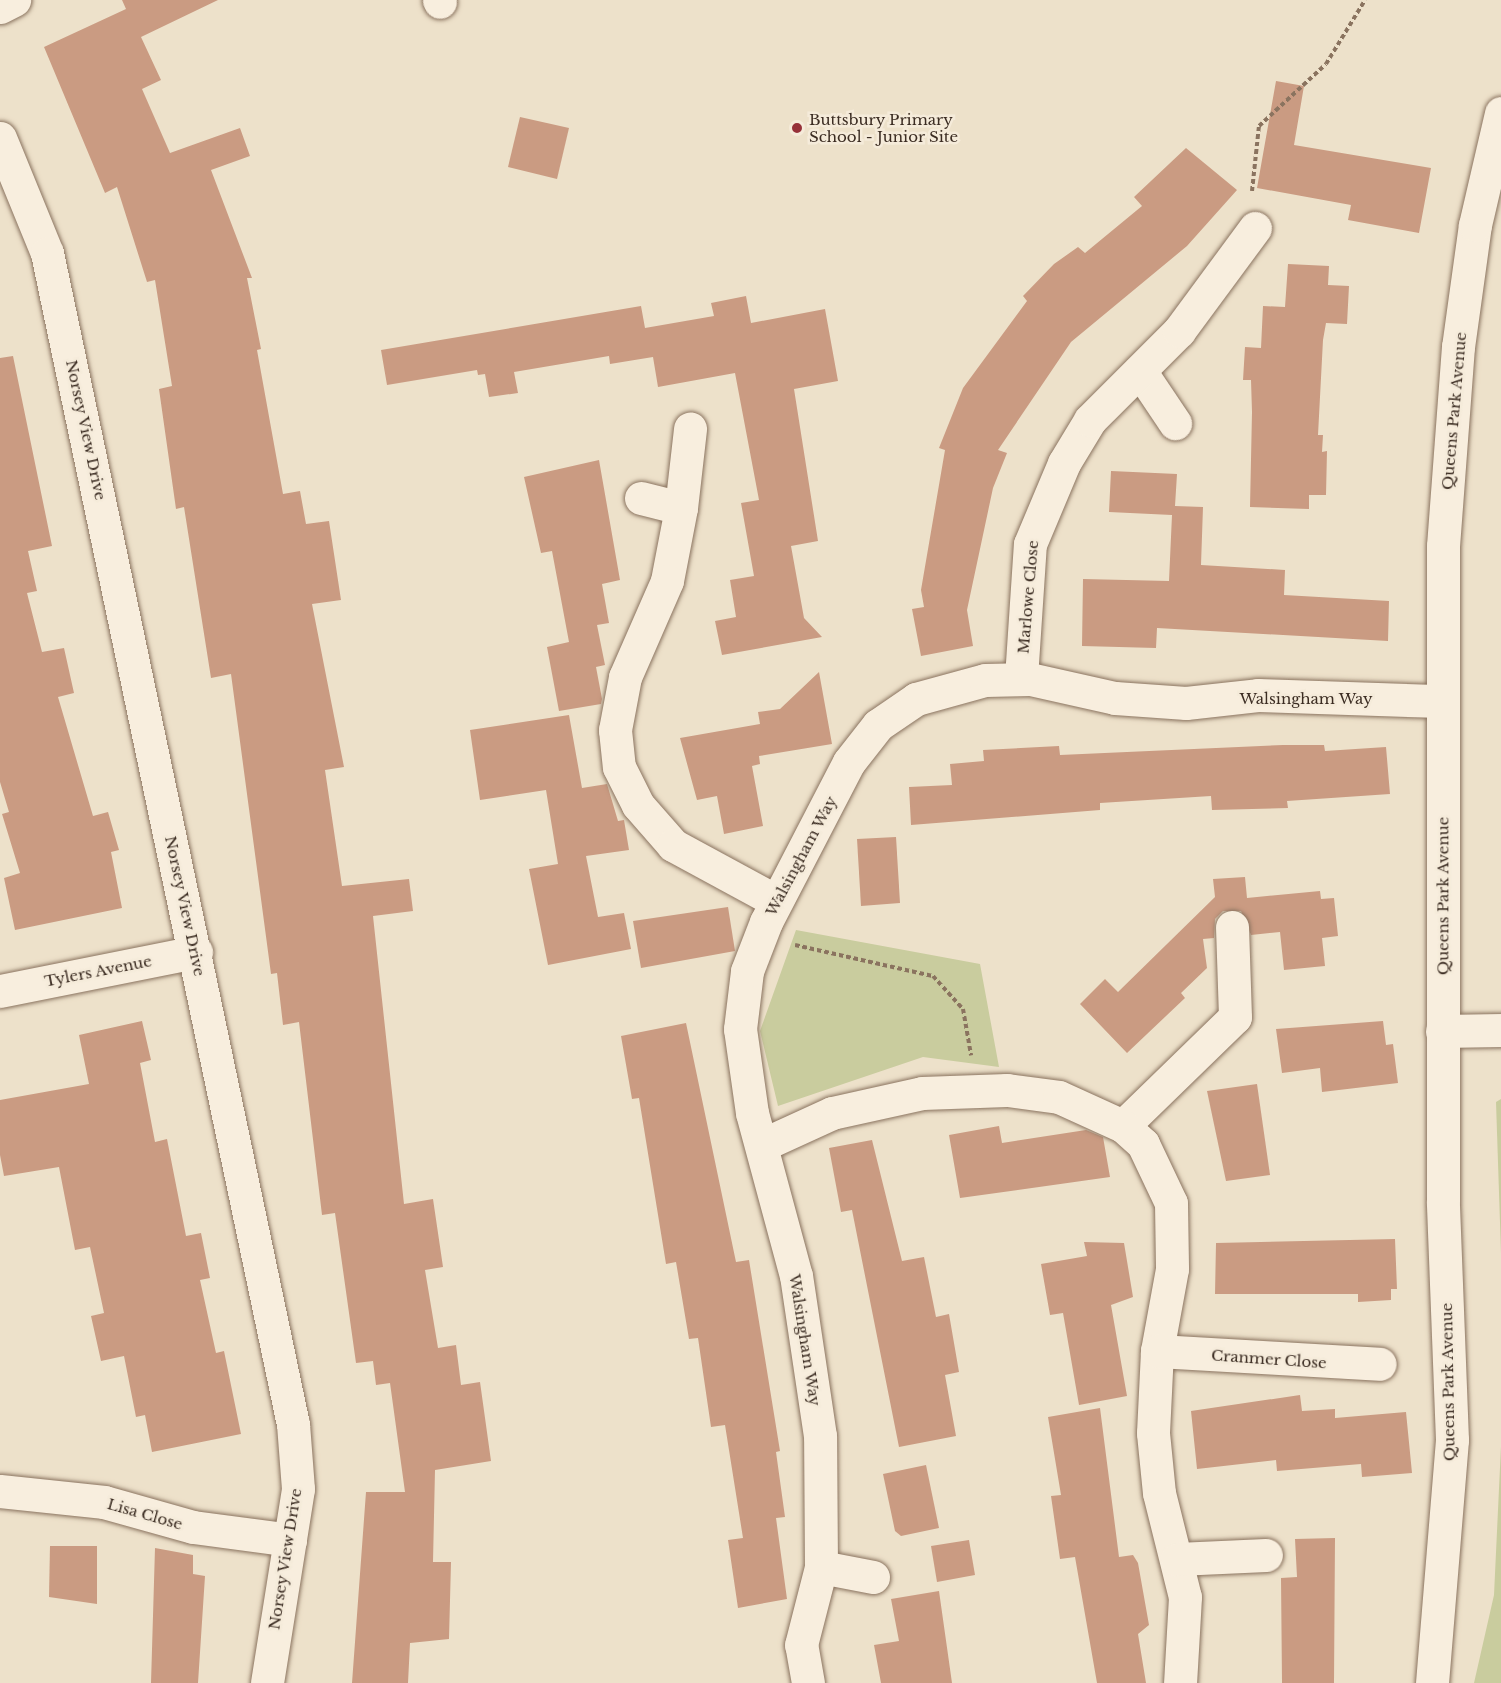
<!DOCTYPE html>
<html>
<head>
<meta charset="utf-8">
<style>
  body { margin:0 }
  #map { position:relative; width:1501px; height:1683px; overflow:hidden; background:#ede1ca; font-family:"Libre Baskerville",serif }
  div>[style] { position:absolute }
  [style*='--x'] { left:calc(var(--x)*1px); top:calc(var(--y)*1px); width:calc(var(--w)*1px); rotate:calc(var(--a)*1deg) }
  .green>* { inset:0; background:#c9cc9e }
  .building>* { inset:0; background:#ca9b82 }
  .path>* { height:4px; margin-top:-2px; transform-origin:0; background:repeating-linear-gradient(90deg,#8a735f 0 4.5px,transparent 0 7.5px) }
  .roads { filter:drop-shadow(0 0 2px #8a735f) drop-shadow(0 0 2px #8a735f) }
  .minor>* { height:33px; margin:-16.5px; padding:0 16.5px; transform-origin:16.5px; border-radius:16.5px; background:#f8eede }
  .dots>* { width:16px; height:16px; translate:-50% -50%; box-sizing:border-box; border:3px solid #f5ebda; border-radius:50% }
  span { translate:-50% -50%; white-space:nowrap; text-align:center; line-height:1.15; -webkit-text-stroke:5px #f5ebda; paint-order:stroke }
  .poi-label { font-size:15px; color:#3b2c22 }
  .left { translate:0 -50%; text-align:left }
  .street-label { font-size:15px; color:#3b2c22 }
</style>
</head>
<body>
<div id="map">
  <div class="green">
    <div style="clip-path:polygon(796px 930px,980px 964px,999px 1067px,923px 1057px,778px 1106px,760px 1031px)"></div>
    <div style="clip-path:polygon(1501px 1099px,1501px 1253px,1496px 1102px)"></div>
    <div style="clip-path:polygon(1501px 1446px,1501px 1683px,1474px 1683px,1494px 1595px)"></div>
  </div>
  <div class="building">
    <div style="clip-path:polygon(122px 0,218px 0,141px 37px,161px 80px,142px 89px,170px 153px,240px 128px,250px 156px,211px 170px,252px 278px,247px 278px,261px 349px,257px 350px,283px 494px,300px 491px,306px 524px,329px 521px,341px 600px,312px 604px,344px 767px,325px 770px,342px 886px,409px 879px,413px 911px,373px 916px,404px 1204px,433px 1199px,443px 1267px,425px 1270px,438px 1348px,456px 1345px,461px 1385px,480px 1382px,491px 1461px,435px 1470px,433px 1562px,451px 1562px,449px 1639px,410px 1643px,408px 1683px,352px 1683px,366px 1492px,405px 1492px,390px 1383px,376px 1385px,373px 1361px,356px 1363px,335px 1213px,322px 1215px,299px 1022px,283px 1025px,277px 973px,271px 974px,231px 674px,211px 678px,184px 507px,176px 509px,159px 389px,172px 386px,155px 280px,147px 282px,117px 187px,105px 193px,44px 47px,126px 9px)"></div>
    <div style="clip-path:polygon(1276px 81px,1304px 86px,1294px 145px,1431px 168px,1419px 233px,1348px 220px,1351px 205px,1257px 188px)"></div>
    <div style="clip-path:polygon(520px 117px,569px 128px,557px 179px,508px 167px)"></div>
    <div style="clip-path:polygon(1186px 148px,1237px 190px,1187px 246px,1071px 342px,998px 450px,1007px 453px,993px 488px,967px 610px,973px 646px,921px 656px,912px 609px,924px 607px,921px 590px,945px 450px,939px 448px,963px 388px,1027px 301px,1023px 296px,1054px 264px,1078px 247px,1085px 253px,1142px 206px,1134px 197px)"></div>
    <div style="clip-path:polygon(1288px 264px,1329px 266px,1328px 285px,1349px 286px,1347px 324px,1326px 323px,1323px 340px,1318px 435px,1323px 435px,1322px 452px,1327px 451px,1326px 495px,1309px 495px,1309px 509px,1250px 507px,1252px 412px,1251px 380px,1243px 380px,1245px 347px,1261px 348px,1263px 306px,1285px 307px)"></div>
    <div style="clip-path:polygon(746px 296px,751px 323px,825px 309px,838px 381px,794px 389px,818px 541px,791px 546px,804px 618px,822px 637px,722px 655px,715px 621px,736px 617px,730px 580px,754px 576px,741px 503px,759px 500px,735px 373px,658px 387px,653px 357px,610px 364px,609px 356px,514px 372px,518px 393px,489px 397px,485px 374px,478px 375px,477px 370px,387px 385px,381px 350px,641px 306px,645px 328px,714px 316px,711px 303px)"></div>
    <div style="clip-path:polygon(13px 356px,52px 546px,28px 551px,37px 591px,27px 593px,42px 652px,64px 648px,74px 693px,58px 697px,93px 816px,108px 812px,119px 850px,111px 852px,122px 908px,15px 930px,4px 878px,20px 873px,2px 814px,9px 812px,0 782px,0 358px)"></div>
    <div style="clip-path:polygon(599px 460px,620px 580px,602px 584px,609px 623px,597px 625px,605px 665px,596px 667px,602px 699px,601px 704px,559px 711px,547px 647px,569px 642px,552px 551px,541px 553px,524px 477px)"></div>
    <div style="clip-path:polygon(1111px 471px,1177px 474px,1175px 506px,1203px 507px,1201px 565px,1285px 570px,1284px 595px,1389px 601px,1388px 641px,1157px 628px,1156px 648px,1082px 646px,1083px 579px,1169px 581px,1172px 515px,1109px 512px)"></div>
    <div style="clip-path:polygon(819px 672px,832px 744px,759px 756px,760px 764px,752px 766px,763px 826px,724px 834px,717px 796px,697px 800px,680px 738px,760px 724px,758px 712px,780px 709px)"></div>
    <div style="clip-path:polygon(569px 715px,582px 788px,607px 784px,618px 821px,624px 820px,629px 850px,586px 856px,598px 917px,624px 913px,631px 949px,548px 965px,529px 869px,558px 864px,546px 790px,480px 800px,470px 730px)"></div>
    <div style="clip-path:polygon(1283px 745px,1324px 745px,1325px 751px,1386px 747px,1390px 794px,1287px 801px,1288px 808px,1212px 810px,1211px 796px,1100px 803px,1100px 810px,911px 825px,909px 787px,952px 785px,950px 764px,984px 761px,983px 750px,1059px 746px,1060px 755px)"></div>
    <div style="clip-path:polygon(896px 837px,900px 903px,861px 906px,857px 839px)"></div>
    <div style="clip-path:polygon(1245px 877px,1247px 898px,1320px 891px,1321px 899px,1334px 898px,1338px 936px,1322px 938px,1325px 966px,1284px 970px,1280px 932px,1251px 935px,1241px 911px,1223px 911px,1215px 919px,1214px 938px,1203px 939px,1207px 968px,1181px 993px,1185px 998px,1127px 1053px,1080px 1004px,1105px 979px,1118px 992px,1215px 897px,1213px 879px)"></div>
    <div style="clip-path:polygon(728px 907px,735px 951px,641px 968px,633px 921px)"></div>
    <div style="clip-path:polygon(142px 1021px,151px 1060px,140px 1063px,155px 1142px,167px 1139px,186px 1236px,201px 1233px,210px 1278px,200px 1280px,216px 1353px,224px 1351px,241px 1434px,152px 1452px,145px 1415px,136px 1417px,124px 1356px,101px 1361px,91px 1316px,104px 1313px,90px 1247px,75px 1250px,59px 1167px,4px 1176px,0 1155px,0 1100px,89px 1084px,79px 1035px)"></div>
    <div style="clip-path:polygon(1383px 1021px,1386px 1045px,1393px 1044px,1398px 1083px,1322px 1092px,1320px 1068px,1282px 1073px,1276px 1029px)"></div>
    <div style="clip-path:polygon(686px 1023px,736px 1262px,749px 1260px,780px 1451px,776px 1452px,785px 1517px,776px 1518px,787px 1599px,738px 1608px,728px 1540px,743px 1538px,725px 1425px,711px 1427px,698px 1338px,689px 1339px,676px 1262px,666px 1264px,639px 1098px,632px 1099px,621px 1036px)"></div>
    <div style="clip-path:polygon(1257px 1084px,1270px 1175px,1226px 1181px,1207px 1091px)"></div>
    <div style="clip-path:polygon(999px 1126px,1002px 1143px,1086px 1130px,1103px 1137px,1110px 1177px,960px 1198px,949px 1135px)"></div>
    <div style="clip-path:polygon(872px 1140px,902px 1261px,924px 1257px,936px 1317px,949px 1314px,959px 1372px,945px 1375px,956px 1436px,899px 1447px,852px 1210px,841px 1212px,829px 1148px)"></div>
    <div style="clip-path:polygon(1395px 1239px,1397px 1289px,1391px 1289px,1391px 1300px,1358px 1302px,1358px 1294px,1215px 1294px,1216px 1243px)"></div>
    <div style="clip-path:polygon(1084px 1242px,1124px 1243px,1133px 1297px,1111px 1305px,1127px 1396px,1079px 1405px,1063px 1313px,1050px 1315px,1041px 1264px,1087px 1256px)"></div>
    <div style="clip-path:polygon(1300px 1395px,1302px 1411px,1335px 1409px,1335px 1418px,1406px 1412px,1412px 1473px,1362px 1477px,1361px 1464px,1277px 1471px,1276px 1460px,1197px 1469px,1191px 1411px)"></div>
    <div style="clip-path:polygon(1100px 1408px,1119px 1557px,1133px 1555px,1138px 1563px,1149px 1625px,1138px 1634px,1146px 1683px,1097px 1683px,1075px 1557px,1060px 1559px,1051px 1496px,1061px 1495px,1048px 1417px)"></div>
    <div style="clip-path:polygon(926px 1465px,939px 1528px,901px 1536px,895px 1531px,883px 1474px)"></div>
    <div style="clip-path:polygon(1335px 1538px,1334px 1683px,1282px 1683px,1281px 1578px,1297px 1577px,1295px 1539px)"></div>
    <div style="clip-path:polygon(969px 1540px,975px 1575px,937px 1582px,931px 1546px)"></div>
    <div style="clip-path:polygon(50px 1546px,97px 1546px,97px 1604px,49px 1597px)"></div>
    <div style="clip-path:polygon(155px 1548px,193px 1555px,193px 1574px,205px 1576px,198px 1683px,151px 1683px)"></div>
    <div style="clip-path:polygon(939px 1591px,952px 1683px,881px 1683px,874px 1645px,899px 1641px,891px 1599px)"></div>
  </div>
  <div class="path">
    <div style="--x:1252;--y:191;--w:65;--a:-83.9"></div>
    <div style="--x:1259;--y:126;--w:91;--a:-42.8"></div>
    <div style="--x:1326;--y:64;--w:75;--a:-58.6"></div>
    <div style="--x:795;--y:945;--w:141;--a:12.7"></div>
    <div style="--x:933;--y:976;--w:45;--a:47.7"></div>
    <div style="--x:963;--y:1009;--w:47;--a:80.1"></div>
  </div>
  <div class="roads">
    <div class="minor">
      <div style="--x:439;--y:0;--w:2;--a:63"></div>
      <div style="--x:0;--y:7;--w:16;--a:-27"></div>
      <div style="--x:0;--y:138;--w:124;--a:67.8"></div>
      <div style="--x:47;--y:253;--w:1197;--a:78.14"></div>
      <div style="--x:293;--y:1424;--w:65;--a:85.6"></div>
      <div style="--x:298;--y:1489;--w:196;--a:99.1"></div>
      <div style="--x:1140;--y:371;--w:63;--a:56.1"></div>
      <div style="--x:641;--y:498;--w:41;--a:14"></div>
      <div style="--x:681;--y:508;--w:74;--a:100.9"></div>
      <div style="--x:667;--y:581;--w:105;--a:113.6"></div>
      <div style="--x:625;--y:677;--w:54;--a:100.7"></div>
      <div style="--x:615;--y:730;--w:37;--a:84"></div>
      <div style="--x:619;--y:767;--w:42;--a:63.4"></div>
      <div style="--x:638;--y:805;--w:53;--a:48.8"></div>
      <div style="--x:673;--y:845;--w:117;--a:28.5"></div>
      <div style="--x:681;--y:508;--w:80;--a:-83.5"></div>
      <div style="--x:1021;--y:678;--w:134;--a:-86.2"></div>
      <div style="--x:1030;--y:544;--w:88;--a:-67.2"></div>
      <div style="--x:1064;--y:463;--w:50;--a:-58.8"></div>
      <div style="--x:1090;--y:420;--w:126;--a:-45"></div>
      <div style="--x:1179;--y:331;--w:128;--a:-53.6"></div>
      <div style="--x:0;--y:991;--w:200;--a:-11.3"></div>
      <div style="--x:1442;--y:1031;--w:59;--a:-1"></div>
      <div style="--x:1123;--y:1126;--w:156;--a:-44.2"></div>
      <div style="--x:1235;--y:1017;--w:90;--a:-91.9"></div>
      <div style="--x:762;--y:1145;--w:77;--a:-24.6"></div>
      <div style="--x:832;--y:1113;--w:92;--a:-12.5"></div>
      <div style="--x:922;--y:1093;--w:85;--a:-2"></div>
      <div style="--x:1007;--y:1090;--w:52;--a:7.7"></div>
      <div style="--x:1059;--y:1097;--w:70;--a:24.4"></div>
      <div style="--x:1123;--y:1126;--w:27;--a:42"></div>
      <div style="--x:1143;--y:1144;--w:65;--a:64.6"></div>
      <div style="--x:1171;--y:1203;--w:66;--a:89.1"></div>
      <div style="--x:1172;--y:1269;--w:83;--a:100.4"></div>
      <div style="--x:1157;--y:1351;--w:82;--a:92.8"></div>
      <div style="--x:1153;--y:1433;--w:60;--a:84.3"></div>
      <div style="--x:1159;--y:1493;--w:107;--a:76"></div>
      <div style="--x:1185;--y:1597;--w:86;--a:93.3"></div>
      <div style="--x:1157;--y:1351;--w:223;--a:3.3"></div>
      <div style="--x:0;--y:1491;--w:105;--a:6"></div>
      <div style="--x:104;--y:1502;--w:92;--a:15.7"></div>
      <div style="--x:193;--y:1527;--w:98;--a:7.6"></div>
      <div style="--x:1177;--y:1559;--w:89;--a:-2.6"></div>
      <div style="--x:821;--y:1567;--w:53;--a:10.9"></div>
      <div style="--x:808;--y:1683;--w:39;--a:-100"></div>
      <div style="--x:801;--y:1645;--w:81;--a:-75.6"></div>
      <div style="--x:821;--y:1567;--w:131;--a:-90.4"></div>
      <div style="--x:820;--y:1436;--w:162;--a:-98.5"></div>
      <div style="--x:796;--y:1276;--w:169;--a:-105.1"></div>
      <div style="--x:752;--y:1113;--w:85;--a:-98.1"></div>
      <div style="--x:740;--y:1029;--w:58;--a:-83.1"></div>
      <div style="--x:747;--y:971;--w:53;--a:-68.8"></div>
      <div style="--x:766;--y:922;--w:180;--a:-62.6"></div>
      <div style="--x:849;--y:762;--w:47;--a:-51.9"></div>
      <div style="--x:878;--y:725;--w:46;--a:-34.4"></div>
      <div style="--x:916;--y:699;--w:72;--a:-15.4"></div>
      <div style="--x:985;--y:680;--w:45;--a:-1.3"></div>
      <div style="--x:1030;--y:679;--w:87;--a:12.6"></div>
      <div style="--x:1115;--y:698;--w:71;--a:4"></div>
      <div style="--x:1186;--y:703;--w:72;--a:-6.3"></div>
      <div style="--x:1258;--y:695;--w:185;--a:1.9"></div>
      <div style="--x:1432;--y:1683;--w:244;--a:-85.3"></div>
      <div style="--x:1452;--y:1440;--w:239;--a:-92.2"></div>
      <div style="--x:1443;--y:1201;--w:655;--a:-90"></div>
      <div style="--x:1443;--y:546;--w:200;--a:-85.7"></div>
      <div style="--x:1458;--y:347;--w:123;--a:-82.1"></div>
      <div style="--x:1475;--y:225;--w:115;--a:-76.9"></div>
    </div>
  </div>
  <div class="dots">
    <div style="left:797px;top:128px;background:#963139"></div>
  </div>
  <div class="poi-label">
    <span class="left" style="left:809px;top:128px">Buttsbury Primary<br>School - Junior Site</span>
  </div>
  <div class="street-label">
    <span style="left:1454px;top:411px;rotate:-85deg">Queens Park Avenue</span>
    <span style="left:86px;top:430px;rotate:78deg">Norsey View Drive</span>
    <span style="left:1028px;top:597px;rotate:-85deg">Marlowe Close</span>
    <span style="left:1306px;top:699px">Walsingham Way</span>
    <span style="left:801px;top:856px;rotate:-62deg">Walsingham Way</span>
    <span style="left:1443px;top:896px;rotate:-90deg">Queens Park Avenue</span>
    <span style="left:185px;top:906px;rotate:78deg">Norsey View Drive</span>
    <span style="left:98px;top:971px;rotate:-11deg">Tylers Avenue</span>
    <span style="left:805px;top:1340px;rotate:81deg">Walsingham Way</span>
    <span style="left:1269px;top:1359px;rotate:4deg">Cranmer Close</span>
    <span style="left:1448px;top:1382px;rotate:-91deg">Queens Park Avenue</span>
    <span style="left:145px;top:1514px;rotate:16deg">Lisa Close</span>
    <span style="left:285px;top:1559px;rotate:-81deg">Norsey View Drive</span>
  </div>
</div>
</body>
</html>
